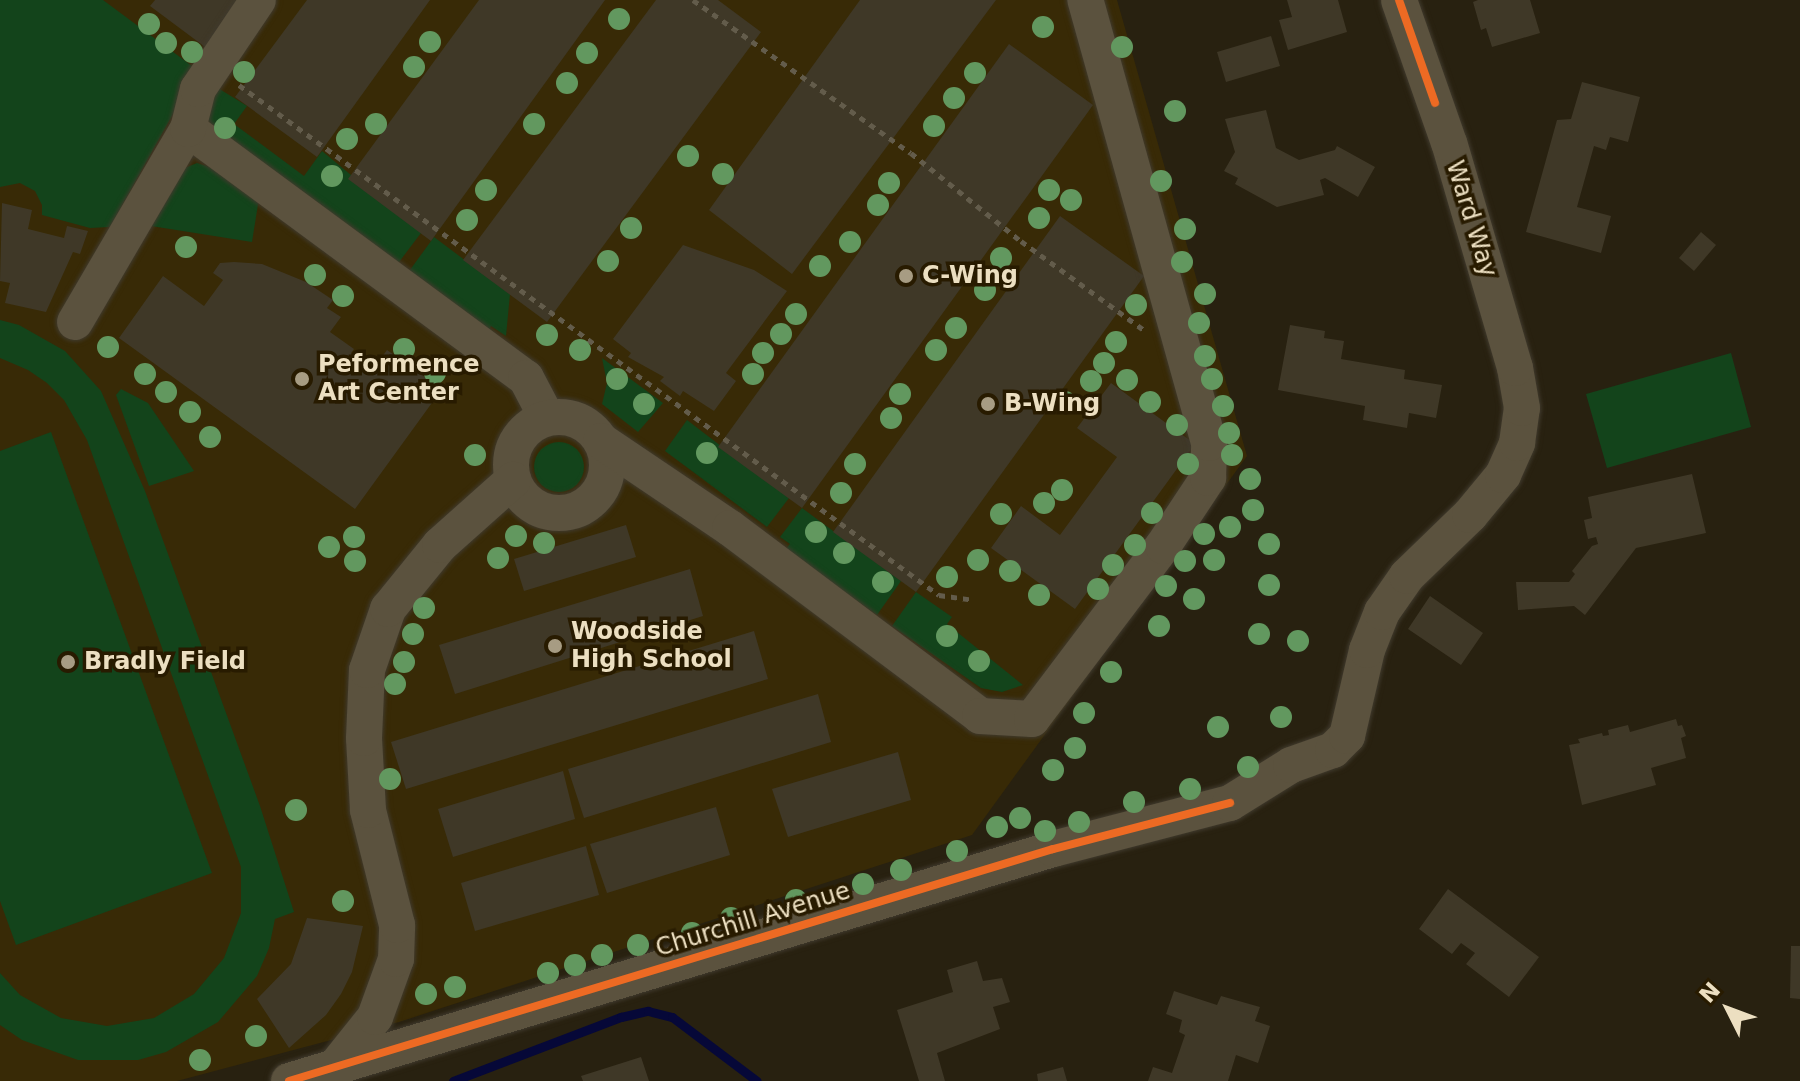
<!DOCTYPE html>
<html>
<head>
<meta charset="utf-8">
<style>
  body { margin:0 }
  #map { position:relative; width:1800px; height:1081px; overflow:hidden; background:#282110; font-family:"DejaVu Sans",sans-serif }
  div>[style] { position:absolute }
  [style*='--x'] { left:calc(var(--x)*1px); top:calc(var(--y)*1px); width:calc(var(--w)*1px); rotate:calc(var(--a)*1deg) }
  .built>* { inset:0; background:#382a06 }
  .green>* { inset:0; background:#13441b }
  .round { border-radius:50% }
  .stream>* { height:9px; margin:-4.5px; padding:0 4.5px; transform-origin:4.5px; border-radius:4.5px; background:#060838 }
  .building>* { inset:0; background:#3f3827 }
  .path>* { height:5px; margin-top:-2.5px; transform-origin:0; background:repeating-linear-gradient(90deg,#635c4b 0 6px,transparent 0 12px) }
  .roads { filter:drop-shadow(0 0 2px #403a2d) drop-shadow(0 0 2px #403a2d) }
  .minor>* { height:36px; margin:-18px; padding:0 18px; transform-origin:18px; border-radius:18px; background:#5b523e }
  .minor>.ring { margin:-18px; padding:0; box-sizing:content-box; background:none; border:36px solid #5b523e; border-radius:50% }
  .cycleway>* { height:8px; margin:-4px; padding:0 4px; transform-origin:4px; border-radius:4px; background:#ed6a23 }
  .trees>* { width:22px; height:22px; margin:-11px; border-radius:50%; background:#62985f }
  .dots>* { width:22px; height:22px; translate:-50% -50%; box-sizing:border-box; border:4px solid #281b00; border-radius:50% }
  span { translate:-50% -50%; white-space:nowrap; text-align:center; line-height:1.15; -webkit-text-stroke:7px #281b00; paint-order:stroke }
  .street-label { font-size:24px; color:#ecdfc1 }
  .poi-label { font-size:24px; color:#ecdfc1; font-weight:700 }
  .left { translate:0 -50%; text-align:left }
  .north { position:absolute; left:1688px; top:969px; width:80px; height:80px; -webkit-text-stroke:6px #281b00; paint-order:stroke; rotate:312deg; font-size:22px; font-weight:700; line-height:32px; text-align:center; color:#ecdfc1 }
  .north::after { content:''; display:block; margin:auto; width:28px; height:36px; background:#ecdfc1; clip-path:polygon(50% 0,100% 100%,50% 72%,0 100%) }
</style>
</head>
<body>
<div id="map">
  <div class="built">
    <div style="clip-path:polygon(0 0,1117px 0,1247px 456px,972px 835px,399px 1022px,177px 1081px,0 1081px)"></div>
  </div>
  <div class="green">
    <div style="clip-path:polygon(0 0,103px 0,192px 66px,173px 114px,110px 227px,90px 228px,42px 215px,42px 205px,35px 191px,20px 183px,0 187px)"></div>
    <div style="clip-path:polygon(213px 85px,247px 106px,234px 124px,304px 176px,322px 151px,421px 233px,396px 266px,210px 124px,206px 107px)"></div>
    <div style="clip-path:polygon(197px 163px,219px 170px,259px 198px,252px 242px,151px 226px,175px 172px)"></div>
    <div style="clip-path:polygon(434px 237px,510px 294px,506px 336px,491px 326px,488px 332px,407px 274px)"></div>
    <div style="clip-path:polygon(0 320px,19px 325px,65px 351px,101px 391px,145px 491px,260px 806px,294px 912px,275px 919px,269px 948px,257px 976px,218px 1022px,166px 1052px,138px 1060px,78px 1060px,22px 1040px,0 1025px,0 973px,20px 995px,61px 1018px,107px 1026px,154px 1018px,194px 994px,224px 958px,241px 913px,241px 867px,87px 440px,64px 400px,47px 383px,28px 370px,0 358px)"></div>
    <div style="clip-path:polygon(1731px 353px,1751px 427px,1607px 468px,1586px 394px)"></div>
    <div style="clip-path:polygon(602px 358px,663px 403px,638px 432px,602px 404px,607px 383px)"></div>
    <div style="clip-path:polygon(121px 389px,148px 403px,194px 471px,149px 486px,116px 395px)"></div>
    <div style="clip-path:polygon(687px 420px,789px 498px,767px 527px,665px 451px)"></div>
    <div style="clip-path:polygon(51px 432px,212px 873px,16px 945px,0 901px,0 451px)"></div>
    <div class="round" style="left:534px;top:442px;width:50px;height:50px"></div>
    <div style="clip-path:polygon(802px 508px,901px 581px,877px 615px,785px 550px,790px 544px,780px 537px)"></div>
    <div style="clip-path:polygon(916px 592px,952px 617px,947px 624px,1023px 685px,1002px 692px,981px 688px,892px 626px)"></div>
  </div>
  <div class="stream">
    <div style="--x:453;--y:1081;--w:180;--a:-20.9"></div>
    <div style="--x:621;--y:1017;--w:28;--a:-13"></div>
    <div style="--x:648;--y:1011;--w:25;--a:14"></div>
    <div style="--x:672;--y:1017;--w:106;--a:37"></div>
  </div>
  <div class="building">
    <div style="clip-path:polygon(155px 0,240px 0,205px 47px,150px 6px)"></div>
    <div style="clip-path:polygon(307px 0,430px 0,317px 157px,235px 97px)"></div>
    <div style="clip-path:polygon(479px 0,605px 0,431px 241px,348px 179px)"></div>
    <div style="clip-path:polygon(656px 0,718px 0,761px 32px,547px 322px,463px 260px)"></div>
    <div style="clip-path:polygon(860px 0,996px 0,792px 274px,709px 210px)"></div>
    <div style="clip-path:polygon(1287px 0,1338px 0,1347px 32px,1288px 50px,1279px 20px,1292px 17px)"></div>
    <div style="clip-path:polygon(1478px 0,1530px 0,1540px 33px,1492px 47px,1486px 28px,1481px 30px,1473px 2px)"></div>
    <div style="clip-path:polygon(1271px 36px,1280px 66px,1226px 82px,1217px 52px)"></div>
    <div style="clip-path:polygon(1009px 44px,1093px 105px,802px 508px,718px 447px)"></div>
    <div style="clip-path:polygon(1582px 82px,1640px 97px,1628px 142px,1610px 137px,1606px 150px,1594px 146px,1577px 207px,1611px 216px,1601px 253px,1526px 232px,1557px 120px,1571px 119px)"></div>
    <div style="clip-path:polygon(1266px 110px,1276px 148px,1299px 160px,1335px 150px,1337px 146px,1375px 167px,1358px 197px,1325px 178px,1320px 180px,1324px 195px,1277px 207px,1235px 184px,1238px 178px,1224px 171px,1235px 152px,1225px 119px)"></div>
    <div style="clip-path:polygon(2px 203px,32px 210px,28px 229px,64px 238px,67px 226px,88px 231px,80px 254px,73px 252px,46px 312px,5px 303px,10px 283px,0 281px)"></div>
    <div style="clip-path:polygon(1060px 216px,1144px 276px,916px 592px,833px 532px)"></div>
    <div style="clip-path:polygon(1701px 232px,1716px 245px,1694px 271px,1679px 258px)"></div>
    <div style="clip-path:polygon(683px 245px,754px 270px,787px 291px,726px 373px,736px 381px,714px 411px,683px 391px,680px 396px,660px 381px,664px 377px,628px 357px,631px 353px,613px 339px)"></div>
    <div style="clip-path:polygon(234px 262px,262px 264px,306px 282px,333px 300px,327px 308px,341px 317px,330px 332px,354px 349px,351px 353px,373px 369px,387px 350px,442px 389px,355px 509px,119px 338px,163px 276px,204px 306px,223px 280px,213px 273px,220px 263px)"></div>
    <div style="clip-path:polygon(1290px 325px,1325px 331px,1324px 338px,1344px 341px,1341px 359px,1405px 370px,1404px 379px,1442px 385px,1436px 418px,1409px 413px,1407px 428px,1363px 420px,1365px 406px,1278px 390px)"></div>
    <div style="clip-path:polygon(1111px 383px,1195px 444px,1075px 609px,991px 548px,1021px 506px,1060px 535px,1117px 457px,1077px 428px)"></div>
    <div style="clip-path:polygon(1692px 474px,1706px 533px,1636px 548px,1585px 615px,1574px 606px,1518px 610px,1516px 582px,1569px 582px,1575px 574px,1572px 571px,1592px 546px,1598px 544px,1596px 537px,1588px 539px,1584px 520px,1592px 518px,1588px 497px)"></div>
    <div style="clip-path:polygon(626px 525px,636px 557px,524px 591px,514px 559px)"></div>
    <div style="clip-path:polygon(690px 569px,703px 616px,455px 694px,439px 645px)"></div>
    <div style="clip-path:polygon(1430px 596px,1483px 633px,1461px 665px,1408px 629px)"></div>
    <div style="clip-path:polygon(754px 631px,768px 679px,406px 789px,391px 742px)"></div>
    <div style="clip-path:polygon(818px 694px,831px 742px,584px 818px,568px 769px)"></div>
    <div style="clip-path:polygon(1676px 719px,1678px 726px,1682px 725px,1686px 736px,1681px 738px,1686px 758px,1651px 768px,1656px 785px,1582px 805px,1569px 745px,1580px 743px,1578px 739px,1602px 733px,1603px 736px,1609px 735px,1608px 730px,1628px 725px,1630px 732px)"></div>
    <div style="clip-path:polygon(898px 752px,911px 800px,788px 837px,772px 789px)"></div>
    <div style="clip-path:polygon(563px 771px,575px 819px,453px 857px,438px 809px)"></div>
    <div style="clip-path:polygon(716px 807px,730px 855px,607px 893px,590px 844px)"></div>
    <div style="clip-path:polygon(586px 846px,599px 895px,475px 931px,461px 883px)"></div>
    <div style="clip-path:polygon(1448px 889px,1539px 957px,1509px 997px,1466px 964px,1475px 953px,1461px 943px,1452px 954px,1419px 929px)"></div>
    <div style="clip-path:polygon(307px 918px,363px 926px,352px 972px,341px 994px,326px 1015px,289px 1048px,257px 999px,291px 964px)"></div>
    <div style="clip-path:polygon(1791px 946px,1800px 946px,1800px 999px,1790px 998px)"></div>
    <div style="clip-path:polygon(977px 961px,983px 981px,1002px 978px,1010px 1002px,993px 1007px,1000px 1029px,937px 1053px,945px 1081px,919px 1081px,897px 1010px,953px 992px,947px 970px)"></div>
    <div style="clip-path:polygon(1174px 991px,1217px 1005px,1221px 996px,1260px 1007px,1255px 1021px,1270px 1026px,1258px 1063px,1236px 1055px,1228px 1081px,1148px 1081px,1153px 1067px,1172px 1073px,1185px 1035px,1179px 1032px,1182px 1020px,1166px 1014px)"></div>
    <div style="clip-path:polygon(641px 1057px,649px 1081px,583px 1081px,581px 1076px)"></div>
    <div style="clip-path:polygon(1063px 1067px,1067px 1081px,1038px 1081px,1037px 1074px)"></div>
  </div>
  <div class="path">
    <div style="--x:693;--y:0;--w:266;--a:35.1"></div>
    <div style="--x:911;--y:153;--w:141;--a:38.7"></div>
    <div style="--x:1021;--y:241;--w:152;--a:35.9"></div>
    <div style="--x:239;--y:85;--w:866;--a:36.08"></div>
    <div style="--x:939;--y:595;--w:35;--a:8"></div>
  </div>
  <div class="roads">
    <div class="minor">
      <div style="--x:188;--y:129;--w:420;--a:36.4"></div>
      <div style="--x:526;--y:378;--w:45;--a:62.3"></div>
      <div style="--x:75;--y:322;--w:224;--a:-59.7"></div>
      <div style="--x:188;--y:129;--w:41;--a:-76"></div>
      <div style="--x:198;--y:89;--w:107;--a:-56"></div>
      <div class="ring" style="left:511px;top:417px;width:60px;height:60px"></div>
      <div style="--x:601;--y:441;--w:156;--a:34"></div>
      <div style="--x:730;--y:528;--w:313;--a:36.9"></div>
      <div style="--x:980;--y:716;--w:52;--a:3.3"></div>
      <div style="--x:1032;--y:719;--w:217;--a:-52.9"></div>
      <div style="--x:1163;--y:546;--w:82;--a:-56.5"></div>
      <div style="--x:1208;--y:478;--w:35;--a:-88"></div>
      <div style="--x:1209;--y:443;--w:460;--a:-105.6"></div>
      <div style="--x:335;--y:1067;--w:64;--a:-51.3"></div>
      <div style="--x:375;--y:1017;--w:62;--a:-70.1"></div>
      <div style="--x:396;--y:959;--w:34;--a:-88"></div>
      <div style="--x:397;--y:925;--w:119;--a:-104.2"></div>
      <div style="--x:368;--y:810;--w:72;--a:-93.2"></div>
      <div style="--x:364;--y:738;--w:68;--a:-87.5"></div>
      <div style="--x:367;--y:670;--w:65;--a:-71"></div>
      <div style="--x:388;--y:609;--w:82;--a:-50.9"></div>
      <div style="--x:440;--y:545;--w:98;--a:-41.7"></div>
      <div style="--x:289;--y:1081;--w:798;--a:-16.89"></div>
      <div style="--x:1053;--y:849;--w:183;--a:-14.6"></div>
      <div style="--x:1230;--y:803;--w:72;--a:-31.9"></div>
      <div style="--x:1291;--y:765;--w:45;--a:-19.7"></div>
      <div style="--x:1333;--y:750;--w:20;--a:-45"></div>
      <div style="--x:1347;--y:736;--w:88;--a:-76.9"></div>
      <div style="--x:1367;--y:650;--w:41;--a:-68.5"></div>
      <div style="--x:1382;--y:612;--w:44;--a:-55.2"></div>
      <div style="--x:1407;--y:576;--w:88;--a:-44.1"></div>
      <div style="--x:1470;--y:515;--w:52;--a:-50.5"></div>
      <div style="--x:1503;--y:475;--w:35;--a:-66"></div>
      <div style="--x:1517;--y:443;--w:35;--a:-82"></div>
      <div style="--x:1522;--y:408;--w:41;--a:-99.9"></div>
      <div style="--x:1515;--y:368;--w:234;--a:-106.3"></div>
      <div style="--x:1449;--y:143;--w:151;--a:-109.3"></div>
    </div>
  </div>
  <div class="cycleway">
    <div style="--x:1399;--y:0;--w:109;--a:70.7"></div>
    <div style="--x:289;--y:1081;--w:798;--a:-16.89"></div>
    <div style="--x:1053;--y:849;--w:183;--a:-14.6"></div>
  </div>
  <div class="trees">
    <div style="left:619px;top:19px"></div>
    <div style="left:149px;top:24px"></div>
    <div style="left:1043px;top:27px"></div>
    <div style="left:430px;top:42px"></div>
    <div style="left:166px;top:43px"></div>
    <div style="left:1122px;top:47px"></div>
    <div style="left:192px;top:52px"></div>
    <div style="left:587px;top:53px"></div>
    <div style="left:414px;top:67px"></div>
    <div style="left:244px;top:72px"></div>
    <div style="left:975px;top:73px"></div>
    <div style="left:567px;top:83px"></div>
    <div style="left:954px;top:98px"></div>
    <div style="left:1175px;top:111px"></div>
    <div style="left:376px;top:124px"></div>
    <div style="left:534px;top:124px"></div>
    <div style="left:934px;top:126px"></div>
    <div style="left:225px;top:128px"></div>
    <div style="left:347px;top:139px"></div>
    <div style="left:688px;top:156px"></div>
    <div style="left:723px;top:174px"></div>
    <div style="left:332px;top:176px"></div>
    <div style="left:1161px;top:181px"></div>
    <div style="left:889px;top:183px"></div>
    <div style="left:486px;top:190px"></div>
    <div style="left:1049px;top:190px"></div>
    <div style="left:1071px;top:200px"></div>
    <div style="left:878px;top:205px"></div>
    <div style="left:1039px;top:218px"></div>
    <div style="left:467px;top:220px"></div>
    <div style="left:631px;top:228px"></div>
    <div style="left:1185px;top:229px"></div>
    <div style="left:850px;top:242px"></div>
    <div style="left:186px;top:247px"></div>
    <div style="left:1001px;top:258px"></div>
    <div style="left:608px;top:261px"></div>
    <div style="left:1182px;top:262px"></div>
    <div style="left:820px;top:266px"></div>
    <div style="left:315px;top:275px"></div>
    <div style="left:985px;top:290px"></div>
    <div style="left:1205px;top:294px"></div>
    <div style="left:343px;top:296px"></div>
    <div style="left:1136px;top:305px"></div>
    <div style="left:796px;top:314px"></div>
    <div style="left:1199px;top:323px"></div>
    <div style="left:956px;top:328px"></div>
    <div style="left:781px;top:334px"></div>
    <div style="left:547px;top:335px"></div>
    <div style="left:1116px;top:342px"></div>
    <div style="left:108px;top:347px"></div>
    <div style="left:404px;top:349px"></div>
    <div style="left:580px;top:350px"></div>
    <div style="left:936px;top:350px"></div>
    <div style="left:763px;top:353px"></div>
    <div style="left:1205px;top:356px"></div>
    <div style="left:1104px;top:363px"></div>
    <div style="left:435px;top:373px"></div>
    <div style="left:145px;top:374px"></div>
    <div style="left:753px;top:374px"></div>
    <div style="left:617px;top:379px"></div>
    <div style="left:1212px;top:379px"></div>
    <div style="left:1127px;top:380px"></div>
    <div style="left:1091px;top:381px"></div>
    <div style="left:166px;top:392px"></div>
    <div style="left:900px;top:394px"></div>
    <div style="left:1065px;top:402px"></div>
    <div style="left:1150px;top:402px"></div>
    <div style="left:644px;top:404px"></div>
    <div style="left:1223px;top:406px"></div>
    <div style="left:190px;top:412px"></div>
    <div style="left:891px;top:418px"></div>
    <div style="left:1177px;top:425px"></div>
    <div style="left:1229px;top:433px"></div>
    <div style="left:210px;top:437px"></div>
    <div style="left:707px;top:453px"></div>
    <div style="left:475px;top:455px"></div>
    <div style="left:1232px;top:455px"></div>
    <div style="left:855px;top:464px"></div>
    <div style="left:1188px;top:464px"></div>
    <div style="left:1250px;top:479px"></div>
    <div style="left:1062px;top:490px"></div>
    <div style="left:841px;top:493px"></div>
    <div style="left:1044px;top:503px"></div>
    <div style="left:1253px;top:510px"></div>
    <div style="left:1152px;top:513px"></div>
    <div style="left:1001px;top:514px"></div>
    <div style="left:1230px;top:527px"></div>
    <div style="left:816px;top:532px"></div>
    <div style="left:1204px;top:534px"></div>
    <div style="left:516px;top:536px"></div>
    <div style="left:354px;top:537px"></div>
    <div style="left:544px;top:543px"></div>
    <div style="left:1269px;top:544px"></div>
    <div style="left:1135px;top:545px"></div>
    <div style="left:329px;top:547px"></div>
    <div style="left:844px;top:553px"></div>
    <div style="left:498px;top:558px"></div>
    <div style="left:978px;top:560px"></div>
    <div style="left:1214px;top:560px"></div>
    <div style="left:355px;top:561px"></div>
    <div style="left:1185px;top:561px"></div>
    <div style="left:1113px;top:565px"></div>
    <div style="left:1010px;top:571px"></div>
    <div style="left:947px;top:577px"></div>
    <div style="left:883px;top:582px"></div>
    <div style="left:1269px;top:585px"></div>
    <div style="left:1166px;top:586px"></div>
    <div style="left:1098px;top:589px"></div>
    <div style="left:1039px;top:595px"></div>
    <div style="left:1194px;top:599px"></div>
    <div style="left:424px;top:608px"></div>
    <div style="left:1159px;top:626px"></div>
    <div style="left:413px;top:634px"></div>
    <div style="left:1259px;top:634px"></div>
    <div style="left:947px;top:636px"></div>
    <div style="left:1298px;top:641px"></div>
    <div style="left:979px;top:661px"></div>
    <div style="left:404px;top:662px"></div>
    <div style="left:1111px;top:672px"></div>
    <div style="left:395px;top:684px"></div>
    <div style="left:1084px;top:713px"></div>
    <div style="left:1281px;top:717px"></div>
    <div style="left:1218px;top:727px"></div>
    <div style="left:1075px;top:748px"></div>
    <div style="left:1248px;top:767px"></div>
    <div style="left:1053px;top:770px"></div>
    <div style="left:390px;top:779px"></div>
    <div style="left:1190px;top:789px"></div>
    <div style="left:1134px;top:802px"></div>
    <div style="left:296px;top:810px"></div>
    <div style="left:1020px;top:818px"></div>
    <div style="left:1079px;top:822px"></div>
    <div style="left:997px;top:827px"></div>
    <div style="left:1045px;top:831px"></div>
    <div style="left:957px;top:851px"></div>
    <div style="left:901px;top:870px"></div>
    <div style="left:863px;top:884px"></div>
    <div style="left:796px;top:900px"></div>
    <div style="left:343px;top:901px"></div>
    <div style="left:731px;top:918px"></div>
    <div style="left:692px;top:933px"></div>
    <div style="left:638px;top:945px"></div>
    <div style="left:602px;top:955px"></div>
    <div style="left:575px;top:965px"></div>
    <div style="left:548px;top:973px"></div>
    <div style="left:455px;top:987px"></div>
    <div style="left:426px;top:994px"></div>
    <div style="left:256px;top:1036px"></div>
    <div style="left:200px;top:1060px"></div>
  </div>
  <div class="dots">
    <div style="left:906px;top:276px;background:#a79c83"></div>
    <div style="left:302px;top:379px;background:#a79c83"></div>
    <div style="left:988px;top:404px;background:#a79c83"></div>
    <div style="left:555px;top:646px;background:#a79c83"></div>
    <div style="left:68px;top:662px;background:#a79c83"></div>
  </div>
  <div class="street-label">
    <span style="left:1471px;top:219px;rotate:73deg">Ward Way</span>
    <span style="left:753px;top:920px;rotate:-17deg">Churchill Avenue</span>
  </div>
  <div class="poi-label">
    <span class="left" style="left:922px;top:276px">C-Wing</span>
    <span class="left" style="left:318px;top:379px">Peformence<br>Art Center</span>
    <span class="left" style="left:1004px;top:404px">B-Wing</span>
    <span class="left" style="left:571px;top:646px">Woodside<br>High School</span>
    <span class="left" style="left:84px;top:662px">Bradly Field</span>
  </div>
  <div class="north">N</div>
</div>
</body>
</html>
